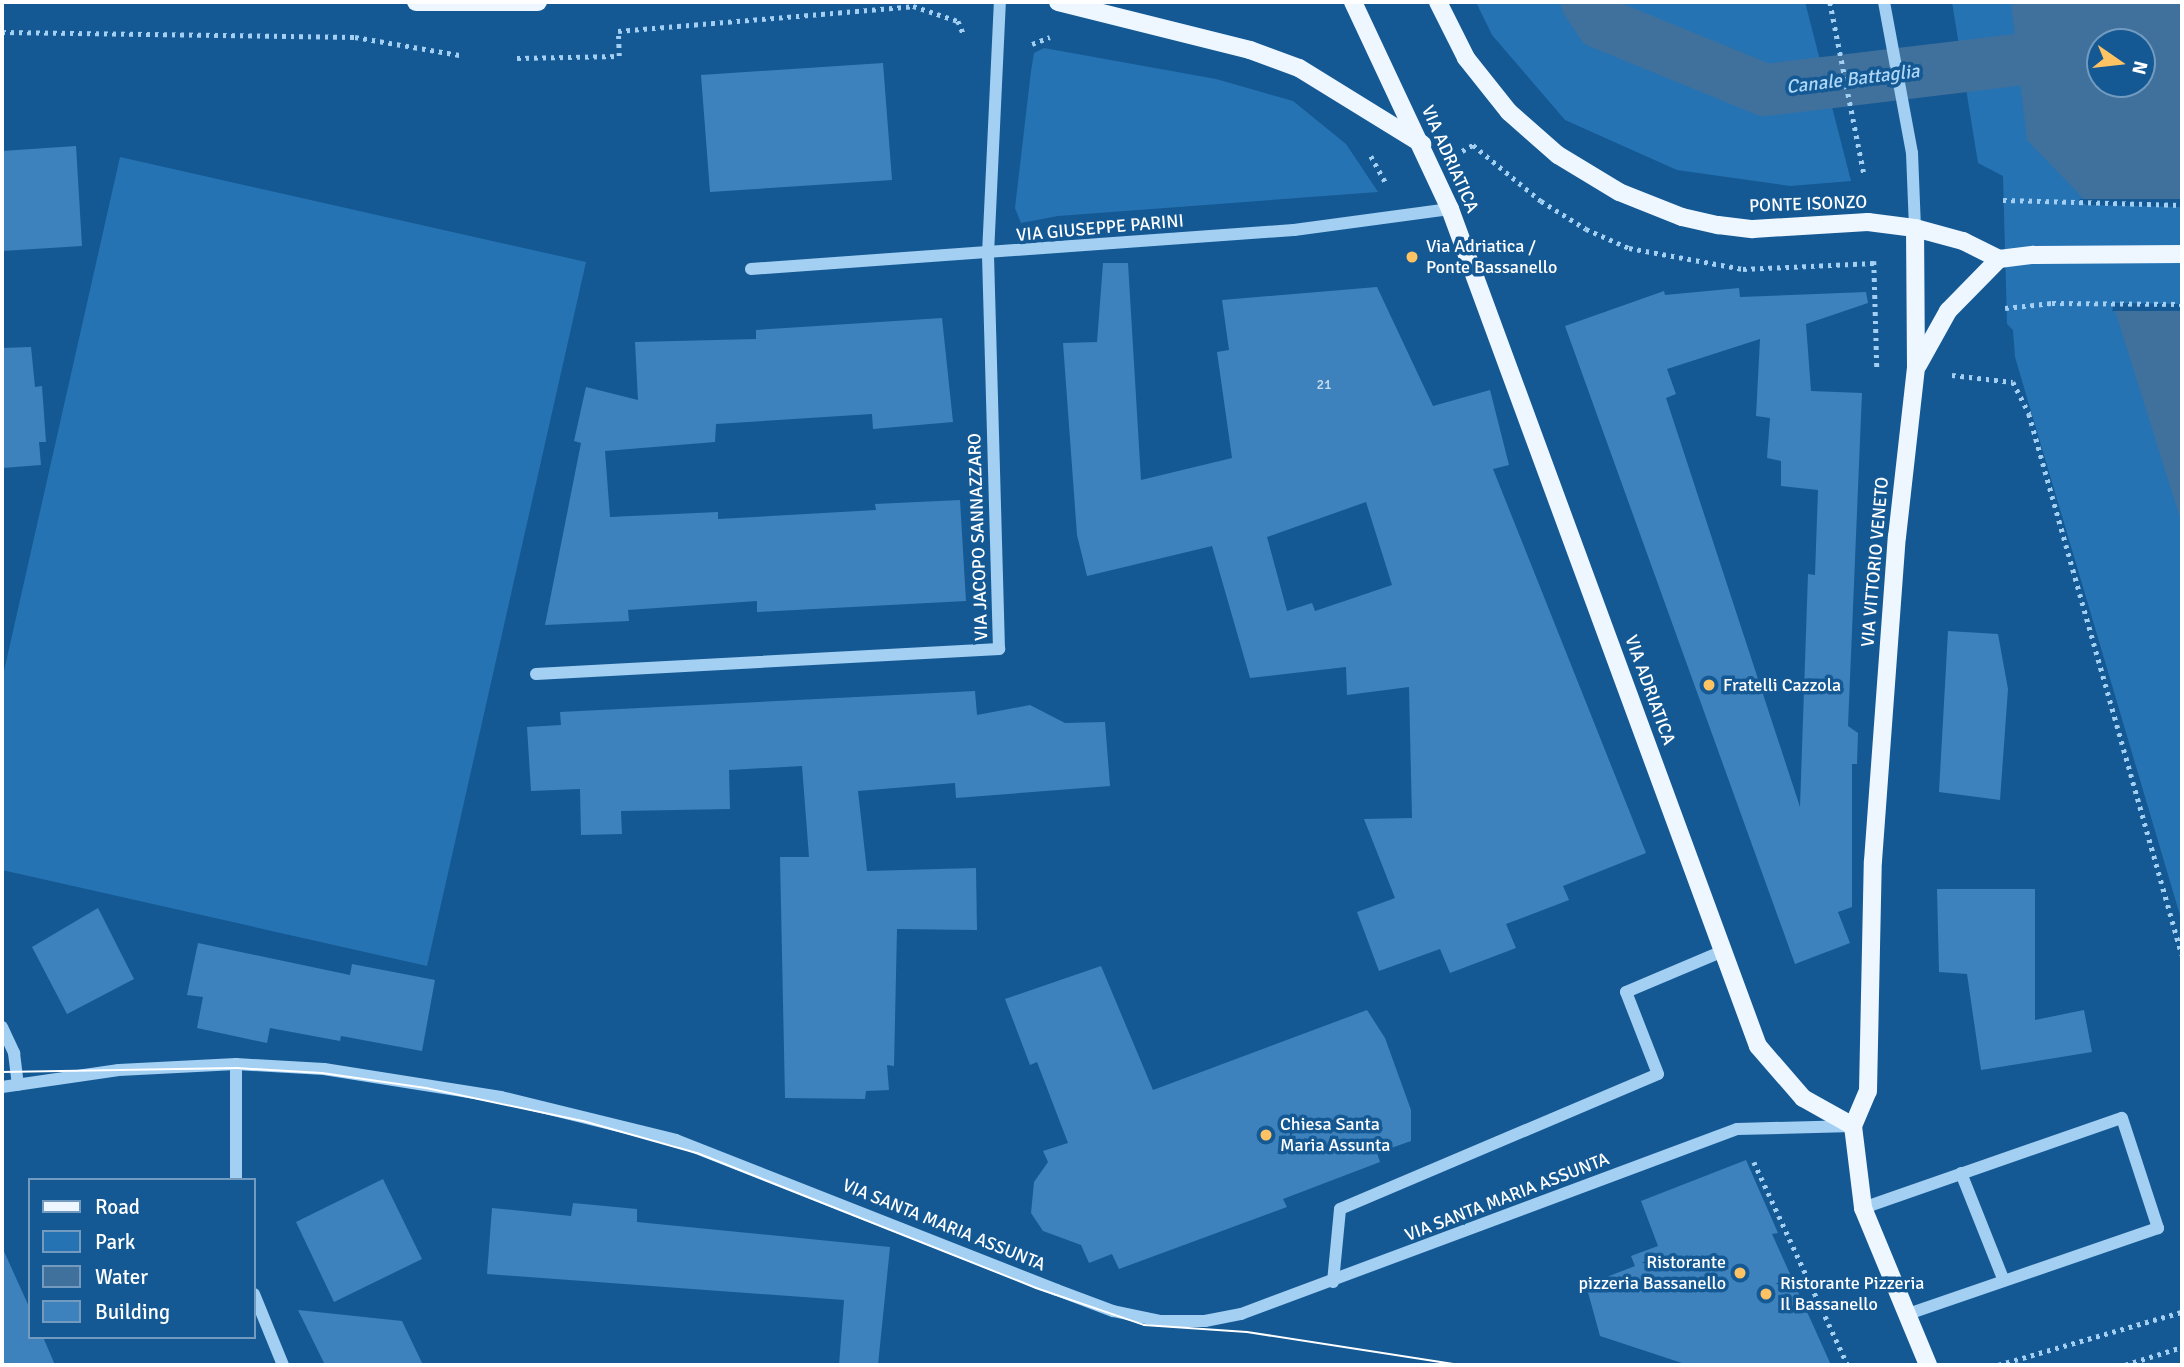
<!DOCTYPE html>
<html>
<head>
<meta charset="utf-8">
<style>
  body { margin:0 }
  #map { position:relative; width:2184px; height:1367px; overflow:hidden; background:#145994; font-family:Signika,sans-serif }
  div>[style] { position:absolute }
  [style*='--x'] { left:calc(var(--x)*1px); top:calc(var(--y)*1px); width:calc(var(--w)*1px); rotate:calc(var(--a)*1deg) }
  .green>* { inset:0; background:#2673b3 }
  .water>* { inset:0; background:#40719d }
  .pier>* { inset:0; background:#145994 }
  .canal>* { height:52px; margin:-26px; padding:0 26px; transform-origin:26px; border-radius:26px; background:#40719d }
  .building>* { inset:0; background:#3d82bc }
  .path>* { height:4.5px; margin-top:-2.25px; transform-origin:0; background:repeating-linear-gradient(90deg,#a3cff2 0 3.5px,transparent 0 8.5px) }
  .minor>* { height:12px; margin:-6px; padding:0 6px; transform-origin:6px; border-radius:6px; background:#a3cff2 }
  .major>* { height:18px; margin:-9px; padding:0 9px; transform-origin:9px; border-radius:9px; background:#eef6ff }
  .tram>* { height:2px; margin:-1px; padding:0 1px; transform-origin:1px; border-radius:1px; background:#fff }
  .dots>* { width:19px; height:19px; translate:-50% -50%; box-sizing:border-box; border:4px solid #145994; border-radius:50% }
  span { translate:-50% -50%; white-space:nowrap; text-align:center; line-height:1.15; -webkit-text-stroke:7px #145994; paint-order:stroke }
  .number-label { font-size:14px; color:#cee0ee }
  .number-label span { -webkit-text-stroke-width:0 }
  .street-label { font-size:18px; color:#fff }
  .poi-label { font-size:18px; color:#fff }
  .left { translate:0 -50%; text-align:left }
  .right { translate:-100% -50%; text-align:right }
  .water-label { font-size:19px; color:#afd8f9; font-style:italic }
  .frame { position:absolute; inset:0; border:4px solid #fff; pointer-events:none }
  .legend { position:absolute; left:28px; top:1178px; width:228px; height:161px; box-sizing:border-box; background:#145994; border:2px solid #729bbf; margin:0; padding:9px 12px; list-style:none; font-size:21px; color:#fff }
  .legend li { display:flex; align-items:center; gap:14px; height:35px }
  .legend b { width:35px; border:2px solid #729bbf }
  .north { position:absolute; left:2086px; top:28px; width:70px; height:70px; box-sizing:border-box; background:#145994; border:2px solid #729bbf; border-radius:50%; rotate:104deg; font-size:19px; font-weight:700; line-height:28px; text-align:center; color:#fff }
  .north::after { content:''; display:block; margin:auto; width:24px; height:32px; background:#ffc364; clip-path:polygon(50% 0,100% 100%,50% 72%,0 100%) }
</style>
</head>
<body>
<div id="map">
  <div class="green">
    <div style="clip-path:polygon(1476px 2px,1805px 2px,1851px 181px,1790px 186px,1677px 170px,1565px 120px,1492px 35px)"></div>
    <div style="clip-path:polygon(evenodd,1952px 2px,2182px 2px,2182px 922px,2015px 357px,2013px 330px,2007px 324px,2003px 176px,1978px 163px,1952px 2px,2100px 42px,2142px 42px,2142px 84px,2100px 84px,2100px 42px)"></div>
    <div style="clip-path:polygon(1044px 48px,1216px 79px,1293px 101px,1346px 144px,1378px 192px,1058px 216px,1021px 223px,1015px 208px,1031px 71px,1034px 53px)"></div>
    <div style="clip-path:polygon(120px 157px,586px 262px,427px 966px,2px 870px,2px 680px)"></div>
  </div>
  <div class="water">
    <div style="clip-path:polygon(evenodd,2011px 2px,2182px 2px,2182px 203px,2087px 202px,2027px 140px,2011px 2px,2100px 42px,2142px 42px,2142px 84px,2100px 84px,2100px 42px)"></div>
    <div style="clip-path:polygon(2114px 307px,2182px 307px,2182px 524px)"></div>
  </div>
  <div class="pier">
    <div style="clip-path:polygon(2079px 199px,2182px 199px,2182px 207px,2086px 205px)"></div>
    <div style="clip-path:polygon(2114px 303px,2182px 304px,2182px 311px,2112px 311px)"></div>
  </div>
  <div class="canal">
    <div style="--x:1587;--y:2;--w:25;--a:56"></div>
    <div style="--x:1601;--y:23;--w:177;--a:22.2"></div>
    <div style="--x:1765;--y:90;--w:337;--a:-6.8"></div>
  </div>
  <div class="building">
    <div style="clip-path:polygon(883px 63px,892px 180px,710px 192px,701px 75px)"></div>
    <div style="clip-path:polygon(76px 146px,82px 246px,2px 251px,2px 151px)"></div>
    <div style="clip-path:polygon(evenodd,1103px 263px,1128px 263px,1141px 480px,1232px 458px,1217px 352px,1229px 350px,1222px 300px,1377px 287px,1433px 406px,1490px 390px,1509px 465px,1493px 469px,1646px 853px,1563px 886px,1569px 900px,1506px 924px,1516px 948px,1450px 973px,1440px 949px,1379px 971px,1357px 912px,1395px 898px,1364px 819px,1412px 818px,1409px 687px,1347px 695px,1346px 667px,1250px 678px,1212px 546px,1087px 576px,1077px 535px,1063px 343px,1097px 342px,1103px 263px,1366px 502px,1392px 585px,1315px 611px,1312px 603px,1287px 611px,1267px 537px,1366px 502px)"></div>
    <div style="clip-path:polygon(evenodd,1739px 288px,1740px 297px,1866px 292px,1868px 303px,1806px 324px,1811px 391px,1862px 393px,1848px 726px,1858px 733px,1857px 764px,1852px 764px,1852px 907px,1838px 912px,1850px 943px,1795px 964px,1565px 326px,1664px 291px,1665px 295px,1739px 288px,1760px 339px,1756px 416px,1770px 418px,1767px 458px,1781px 461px,1781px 486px,1818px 490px,1815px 575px,1808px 574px,1800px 807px,1666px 398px,1676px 394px,1667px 369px,1760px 339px)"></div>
    <div style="clip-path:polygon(942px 318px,953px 422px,873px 429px,872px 414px,716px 424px,715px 442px,605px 451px,610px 517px,718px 512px,718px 519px,876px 510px,875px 504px,960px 500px,966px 601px,757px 612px,757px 601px,628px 610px,629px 621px,545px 625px,581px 443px,574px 441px,586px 387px,638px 400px,635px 342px,756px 339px,756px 330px)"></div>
    <div style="clip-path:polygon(31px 347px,35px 387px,42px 386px,46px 442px,39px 442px,41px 465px,2px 468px,2px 348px)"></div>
    <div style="clip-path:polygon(1948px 631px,1998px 634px,2008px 689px,2000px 800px,1939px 792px)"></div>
    <div style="clip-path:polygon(975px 691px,977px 715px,1030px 705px,1065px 723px,1105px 722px,1110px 786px,956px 798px,955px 783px,858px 791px,867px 871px,976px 868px,977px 930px,897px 929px,894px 1066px,887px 1065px,889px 1090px,866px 1091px,865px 1099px,785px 1098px,780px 857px,809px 857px,802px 766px,729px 770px,730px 809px,621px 811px,622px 834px,581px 835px,580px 789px,531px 791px,527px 727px,561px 725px,560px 712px)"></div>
    <div style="clip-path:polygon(1937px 889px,2035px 889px,2035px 1020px,2084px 1010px,2092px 1052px,1981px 1070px,1967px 974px,1939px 972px)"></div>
    <div style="clip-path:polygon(98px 908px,134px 979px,67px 1014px,32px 947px)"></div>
    <div style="clip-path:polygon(198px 943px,350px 975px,352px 964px,435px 980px,422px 1051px,341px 1036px,340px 1041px,270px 1028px,267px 1043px,197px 1028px,203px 997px,187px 995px)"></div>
    <div style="clip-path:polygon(1101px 966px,1153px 1090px,1367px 1010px,1385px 1038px,1411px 1110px,1411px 1141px,1377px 1153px,1380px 1162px,1283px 1199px,1287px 1207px,1119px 1269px,1112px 1254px,1089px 1263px,1081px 1245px,1043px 1231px,1031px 1213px,1034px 1182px,1048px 1162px,1043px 1151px,1068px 1143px,1037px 1062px,1030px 1065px,1005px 999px)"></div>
    <div style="clip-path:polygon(1746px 1160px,1778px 1233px,1772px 1234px,1831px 1365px,1688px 1365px,1600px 1336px,1586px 1285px,1635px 1266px,1631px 1256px,1658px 1246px,1641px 1201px)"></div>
    <div style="clip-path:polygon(383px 1179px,422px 1259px,334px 1302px,296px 1222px)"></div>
    <div style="clip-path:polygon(573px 1203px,637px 1209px,637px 1222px,890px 1247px,878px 1365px,839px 1365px,844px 1300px,487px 1274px,492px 1208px,571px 1216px)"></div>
    <div style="clip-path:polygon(2px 1247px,30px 1309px,30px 1337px,43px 1337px,55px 1365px,2px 1365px)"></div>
    <div style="clip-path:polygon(298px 1310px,402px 1321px,423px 1365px,325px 1365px)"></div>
  </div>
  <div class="path">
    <div style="--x:1830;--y:2;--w:175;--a:78.8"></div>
    <div style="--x:2;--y:32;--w:353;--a:0.8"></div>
    <div style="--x:355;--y:37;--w:106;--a:9.8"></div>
    <div style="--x:1032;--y:44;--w:19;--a:-21"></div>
    <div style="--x:517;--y:58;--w:102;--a:-1.1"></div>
    <div style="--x:619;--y:56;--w:25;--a:-92"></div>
    <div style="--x:618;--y:31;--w:296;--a:-4.8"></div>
    <div style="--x:913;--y:6;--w:47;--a:18.4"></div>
    <div style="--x:958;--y:21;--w:15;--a:67"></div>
    <div style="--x:1462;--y:151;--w:13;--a:-29"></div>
    <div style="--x:1473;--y:145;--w:88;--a:39.5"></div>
    <div style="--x:1541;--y:201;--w:53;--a:31.9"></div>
    <div style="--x:1586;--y:229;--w:47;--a:23.8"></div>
    <div style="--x:1629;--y:248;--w:116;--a:10.4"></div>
    <div style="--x:1743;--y:269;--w:131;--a:-2.6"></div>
    <div style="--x:1371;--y:156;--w:33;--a:61"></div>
    <div style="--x:2003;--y:200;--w:179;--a:1.6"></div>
    <div style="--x:1874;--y:261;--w:107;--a:88.4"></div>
    <div style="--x:2005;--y:308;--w:47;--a:-6.1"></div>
    <div style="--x:2052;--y:303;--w:130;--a:0.4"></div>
    <div style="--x:1952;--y:375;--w:61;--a:6.5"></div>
    <div style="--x:2013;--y:382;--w:36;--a:63"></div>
    <div style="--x:2029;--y:414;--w:562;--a:74.21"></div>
    <div style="--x:1754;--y:1162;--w:224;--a:65.2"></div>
    <div style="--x:1998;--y:1365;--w:191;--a:-16.1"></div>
    <div style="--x:2125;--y:1365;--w:60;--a:-17.5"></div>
  </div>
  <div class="minor">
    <div style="--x:1884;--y:2;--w:154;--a:79.5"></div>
    <div style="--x:1912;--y:153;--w:75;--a:87.7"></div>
    <div style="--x:751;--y:269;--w:544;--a:-4.11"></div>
    <div style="--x:1294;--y:230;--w:157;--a:-7.7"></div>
    <div style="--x:536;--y:674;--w:464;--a:-3.1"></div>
    <div style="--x:999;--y:649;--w:395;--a:-91.6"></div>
    <div style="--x:988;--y:254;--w:252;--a:-87.3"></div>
    <div style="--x:2;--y:1027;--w:29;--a:65"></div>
    <div style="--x:14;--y:1053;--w:32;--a:83"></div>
    <div style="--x:2;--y:1087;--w:118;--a:-8.3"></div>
    <div style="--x:119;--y:1070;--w:117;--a:-2.9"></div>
    <div style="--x:236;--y:1064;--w:88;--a:3.3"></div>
    <div style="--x:324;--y:1069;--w:179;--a:9"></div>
    <div style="--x:501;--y:1097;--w:180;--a:13.8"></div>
    <div style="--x:676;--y:1140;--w:409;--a:21.5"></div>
    <div style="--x:1057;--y:1290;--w:60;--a:20.6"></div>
    <div style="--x:1113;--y:1311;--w:49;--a:11.8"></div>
    <div style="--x:1161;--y:1321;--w:44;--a:0"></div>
    <div style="--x:1205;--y:1321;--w:37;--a:-11"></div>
    <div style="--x:1241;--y:1314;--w:529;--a:-20.45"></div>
    <div style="--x:1737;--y:1129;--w:116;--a:-1.5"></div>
    <div style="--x:1961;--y:1173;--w:116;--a:68.3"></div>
    <div style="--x:236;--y:1180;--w:116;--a:-90"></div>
    <div style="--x:1863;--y:1208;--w:274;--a:-19.2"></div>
    <div style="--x:2122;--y:1118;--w:116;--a:71.9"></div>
    <div style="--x:2158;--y:1228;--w:264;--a:161"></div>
    <div style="--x:1333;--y:1282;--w:73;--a:-84.5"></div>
    <div style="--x:1340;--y:1209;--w:345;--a:-23"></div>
    <div style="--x:1658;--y:1074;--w:88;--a:-111.3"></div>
    <div style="--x:1626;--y:992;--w:105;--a:-22.9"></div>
    <div style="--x:254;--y:1294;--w:77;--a:67.8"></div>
  </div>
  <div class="major">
    <div style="--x:416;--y:2;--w:122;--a:0"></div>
    <div style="--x:1058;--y:2;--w:198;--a:14"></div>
    <div style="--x:1250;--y:50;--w:52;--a:20.2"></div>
    <div style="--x:1299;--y:68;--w:145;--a:31.7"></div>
    <div style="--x:1353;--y:2;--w:229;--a:64.9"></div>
    <div style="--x:1450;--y:209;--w:892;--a:69.8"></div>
    <div style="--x:1758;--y:1046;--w:69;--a:49.1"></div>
    <div style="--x:1803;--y:1098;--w:57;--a:29.2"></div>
    <div style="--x:1438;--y:2;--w:63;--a:63.4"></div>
    <div style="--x:1466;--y:58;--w:69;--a:51.5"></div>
    <div style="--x:1509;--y:112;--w:65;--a:41.3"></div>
    <div style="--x:1558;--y:155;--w:71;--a:31.2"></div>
    <div style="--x:1619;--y:192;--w:68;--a:21.6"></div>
    <div style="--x:1682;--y:217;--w:37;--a:13"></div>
    <div style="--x:1718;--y:225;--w:35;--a:7"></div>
    <div style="--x:1753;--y:229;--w:115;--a:-3.5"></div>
    <div style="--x:1868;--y:222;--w:47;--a:7.3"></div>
    <div style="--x:1915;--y:228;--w:50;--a:15.2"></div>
    <div style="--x:1963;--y:241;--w:40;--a:26.6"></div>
    <div style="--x:1918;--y:365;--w:62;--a:-60.9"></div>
    <div style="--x:1948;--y:311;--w:73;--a:-45.6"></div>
    <div style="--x:1999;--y:259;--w:35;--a:-7"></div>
    <div style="--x:2034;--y:255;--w:148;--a:-0.4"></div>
    <div style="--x:1853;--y:1126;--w:38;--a:-67"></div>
    <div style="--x:1868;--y:1091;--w:230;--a:-88.8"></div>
    <div style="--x:1873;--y:861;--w:325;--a:-85.8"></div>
    <div style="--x:1897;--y:537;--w:170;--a:-83.6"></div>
    <div style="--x:1916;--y:368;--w:140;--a:-90.4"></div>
    <div style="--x:1853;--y:1126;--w:83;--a:83"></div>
    <div style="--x:1863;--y:1208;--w:170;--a:67.5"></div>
  </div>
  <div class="tram">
    <div style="--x:2;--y:1072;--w:235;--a:-1"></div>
    <div style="--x:237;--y:1068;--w:85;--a:3.4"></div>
    <div style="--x:322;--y:1073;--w:105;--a:8.2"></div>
    <div style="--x:426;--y:1088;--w:160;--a:11.9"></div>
    <div style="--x:583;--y:1121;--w:118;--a:15.7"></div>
    <div style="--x:697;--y:1153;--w:365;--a:21.7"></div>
    <div style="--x:1036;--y:1288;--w:114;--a:18.9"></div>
    <div style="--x:1144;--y:1325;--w:103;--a:3.9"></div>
    <div style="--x:1247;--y:1332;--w:217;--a:8.8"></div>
  </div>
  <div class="dots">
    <div style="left:1412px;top:257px;background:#ffc364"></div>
    <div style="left:1709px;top:685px;background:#ffc364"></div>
    <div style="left:1266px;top:1135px;background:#ffc364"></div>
    <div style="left:1740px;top:1273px;background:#ffc364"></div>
    <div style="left:1766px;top:1294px;background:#ffc364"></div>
  </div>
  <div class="number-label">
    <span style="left:1324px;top:385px">21</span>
  </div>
  <div class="street-label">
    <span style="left:1450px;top:159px;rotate:66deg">VIA ADRIATICA</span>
    <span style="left:1808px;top:204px;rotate:-2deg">PONTE ISONZO</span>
    <span style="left:1100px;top:228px;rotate:-5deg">VIA GIUSEPPE PARINI</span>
    <span style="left:978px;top:537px;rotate:-92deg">VIA JACOPO SANNAZZARO</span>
    <span style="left:1875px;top:562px;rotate:-85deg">VIA VITTORIO VENETO</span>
    <span style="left:1650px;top:690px;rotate:70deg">VIA ADRIATICA</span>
    <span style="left:1507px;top:1197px;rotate:-21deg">VIA SANTA MARIA ASSUNTA</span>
    <span style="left:944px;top:1225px;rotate:22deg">VIA SANTA MARIA ASSUNTA</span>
  </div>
  <div class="poi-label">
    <span class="left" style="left:1426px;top:257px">Via Adriatica /<br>Ponte Bassanello</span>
    <span class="left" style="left:1723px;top:685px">Fratelli Cazzola</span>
    <span class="left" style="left:1280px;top:1135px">Chiesa Santa<br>Maria Assunta</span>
    <span class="right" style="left:1726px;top:1273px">Ristorante<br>pizzeria Bassanello</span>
    <span class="left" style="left:1780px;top:1294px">Ristorante Pizzeria<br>Il Bassanello</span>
  </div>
  <div class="water-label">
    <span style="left:1853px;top:80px;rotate:-7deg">Canale Battaglia</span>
  </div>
  <div class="frame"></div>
  <ul class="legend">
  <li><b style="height:9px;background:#eef6ff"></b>Road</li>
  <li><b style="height:19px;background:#2673b3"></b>Park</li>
  <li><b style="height:19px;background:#40719d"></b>Water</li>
  <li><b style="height:19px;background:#3d82bc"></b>Building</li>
  </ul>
  <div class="north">N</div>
</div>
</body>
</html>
